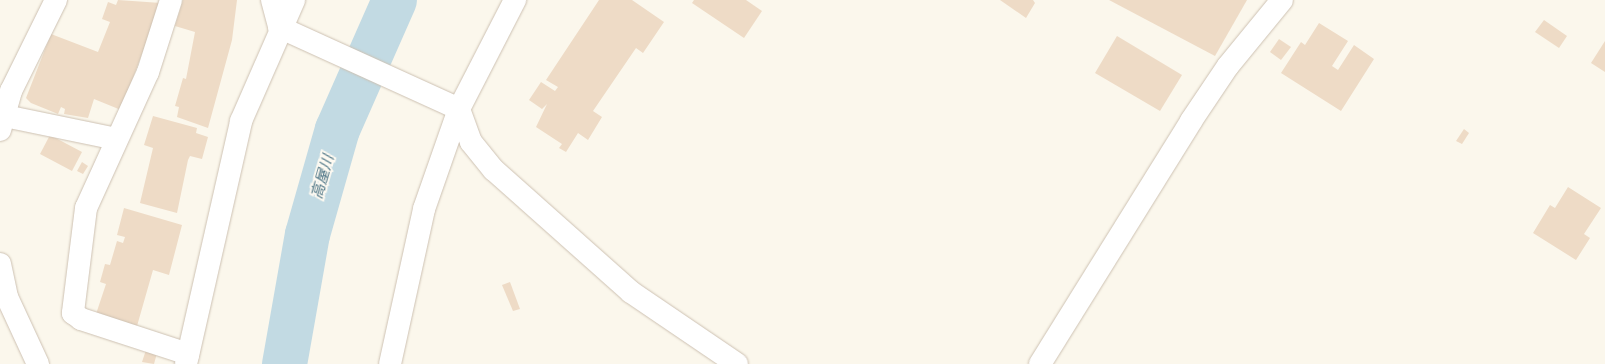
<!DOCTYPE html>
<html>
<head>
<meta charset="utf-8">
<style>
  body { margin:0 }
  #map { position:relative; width:1605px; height:364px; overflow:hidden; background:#fbf7ec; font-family:Jost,"Noto Sans JP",sans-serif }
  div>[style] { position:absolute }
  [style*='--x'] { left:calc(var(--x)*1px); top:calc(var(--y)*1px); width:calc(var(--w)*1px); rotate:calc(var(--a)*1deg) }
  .river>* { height:45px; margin:-22.5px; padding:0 22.5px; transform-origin:22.5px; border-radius:22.5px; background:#c2dae3 }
  .building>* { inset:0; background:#eedbc6 }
  .roads { filter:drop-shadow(0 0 1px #cdc1b2) drop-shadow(0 0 1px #cdc1b2) }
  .minor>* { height:22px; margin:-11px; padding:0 11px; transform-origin:11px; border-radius:11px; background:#fff }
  span { translate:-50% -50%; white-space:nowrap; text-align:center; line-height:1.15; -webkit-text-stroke:4px #fefaf2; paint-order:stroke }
  .water-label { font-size:15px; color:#4c7485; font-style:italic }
</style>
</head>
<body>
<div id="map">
  <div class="river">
    <div style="--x:284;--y:364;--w:132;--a:-80"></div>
    <div style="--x:307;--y:234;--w:109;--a:-74.1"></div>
    <div style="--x:337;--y:129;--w:141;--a:-66.2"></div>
  </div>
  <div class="building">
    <div style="clip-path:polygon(118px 0,161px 3px,121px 110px,94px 99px,88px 118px,64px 114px,65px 109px,61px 107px,58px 114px,31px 103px,26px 98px,51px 34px,98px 52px,110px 22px,102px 19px,108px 2px,116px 5px)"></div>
    <div style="clip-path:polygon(183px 0,237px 0,232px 40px,208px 128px,177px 117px,179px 107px,175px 106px,183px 78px,186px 79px,195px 32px,175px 26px)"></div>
    <div style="clip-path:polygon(599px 0,632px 0,664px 22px,643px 53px,636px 48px,593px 111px,602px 117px,588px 140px,578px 133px,566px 152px,559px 148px,562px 144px,536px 127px,547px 104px,542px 109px,529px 100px,541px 82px,555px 91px,558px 87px,546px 80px)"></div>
    <div style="clip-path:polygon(694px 0,746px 0,762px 11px,744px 38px,692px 3px)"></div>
    <div style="clip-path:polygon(1000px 0,1033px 0,1035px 3px,1026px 18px)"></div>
    <div style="clip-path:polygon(1109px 0,1247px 0,1215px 56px)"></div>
    <div style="clip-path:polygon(1544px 20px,1567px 36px,1559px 48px,1535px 32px)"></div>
    <div style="clip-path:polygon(1319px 23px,1348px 41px,1332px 66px,1338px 70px,1354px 45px,1374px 59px,1341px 111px,1281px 73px,1301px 42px,1305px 45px)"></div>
    <div style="clip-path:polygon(1117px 36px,1182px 75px,1160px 111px,1095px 73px)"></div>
    <div style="clip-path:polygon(1279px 39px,1291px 47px,1281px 60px,1270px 52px)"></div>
    <div style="clip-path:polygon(1605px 41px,1605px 72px,1591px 63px)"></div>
    <div style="clip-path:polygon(153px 116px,197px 128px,196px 133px,208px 137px,202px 159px,190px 156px,188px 160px,177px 213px,140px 203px,153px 148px,144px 145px)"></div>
    <div style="clip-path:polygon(1464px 129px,1469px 133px,1462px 144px,1456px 141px)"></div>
    <div style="clip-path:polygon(50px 135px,82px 152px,72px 171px,40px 154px)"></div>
    <div style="clip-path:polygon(82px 162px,88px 166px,83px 174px,77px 171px)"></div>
    <div style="clip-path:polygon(1568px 187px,1601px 208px,1584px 234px,1590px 238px,1576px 260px,1533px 233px,1550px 205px,1555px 208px)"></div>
    <div style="clip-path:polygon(124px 208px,182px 225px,169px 275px,153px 270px,137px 326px,96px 314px,106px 284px,100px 282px,105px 264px,110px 265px,117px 241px,123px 243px,125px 237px,117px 235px)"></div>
    <div style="clip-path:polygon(510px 282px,520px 309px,513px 311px,502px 285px)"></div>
    <div style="clip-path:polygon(146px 350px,157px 353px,154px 364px,142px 362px)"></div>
  </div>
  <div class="roads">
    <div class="minor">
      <div style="--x:171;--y:0;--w:76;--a:107.7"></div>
      <div style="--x:148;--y:72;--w:149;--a:114.5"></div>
      <div style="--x:86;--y:208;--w:106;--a:97.1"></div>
      <div style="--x:73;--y:313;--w:10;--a:37"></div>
      <div style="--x:81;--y:319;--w:113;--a:18.1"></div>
      <div style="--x:272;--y:0;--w:28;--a:75"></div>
      <div style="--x:279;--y:27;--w:198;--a:24.5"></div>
      <div style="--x:459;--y:109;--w:35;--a:70"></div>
      <div style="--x:471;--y:142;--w:36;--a:51"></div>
      <div style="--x:494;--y:170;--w:183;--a:41.7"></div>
      <div style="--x:631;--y:292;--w:128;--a:34.2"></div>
      <div style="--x:0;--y:115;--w:119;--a:11.6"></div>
      <div style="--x:0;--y:130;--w:41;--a:-74.2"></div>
      <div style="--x:11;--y:91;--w:102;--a:-63.7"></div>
      <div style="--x:0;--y:264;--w:34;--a:78"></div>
      <div style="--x:7;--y:297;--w:74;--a:65.2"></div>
      <div style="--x:186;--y:364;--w:249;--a:-77.2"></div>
      <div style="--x:241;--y:121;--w:132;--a:-66.3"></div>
      <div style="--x:390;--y:364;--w:159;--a:-77.6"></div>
      <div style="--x:424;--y:209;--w:106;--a:-70.7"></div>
      <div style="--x:459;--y:109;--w:123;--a:-62.8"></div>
      <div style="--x:1040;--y:364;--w:286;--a:-58.1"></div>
      <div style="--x:1191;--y:121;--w:66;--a:-56.1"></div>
      <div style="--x:1228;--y:66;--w:85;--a:-50.7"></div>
    </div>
  </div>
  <div class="water-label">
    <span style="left:323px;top:177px;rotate:-74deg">高屋川</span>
  </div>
</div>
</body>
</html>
